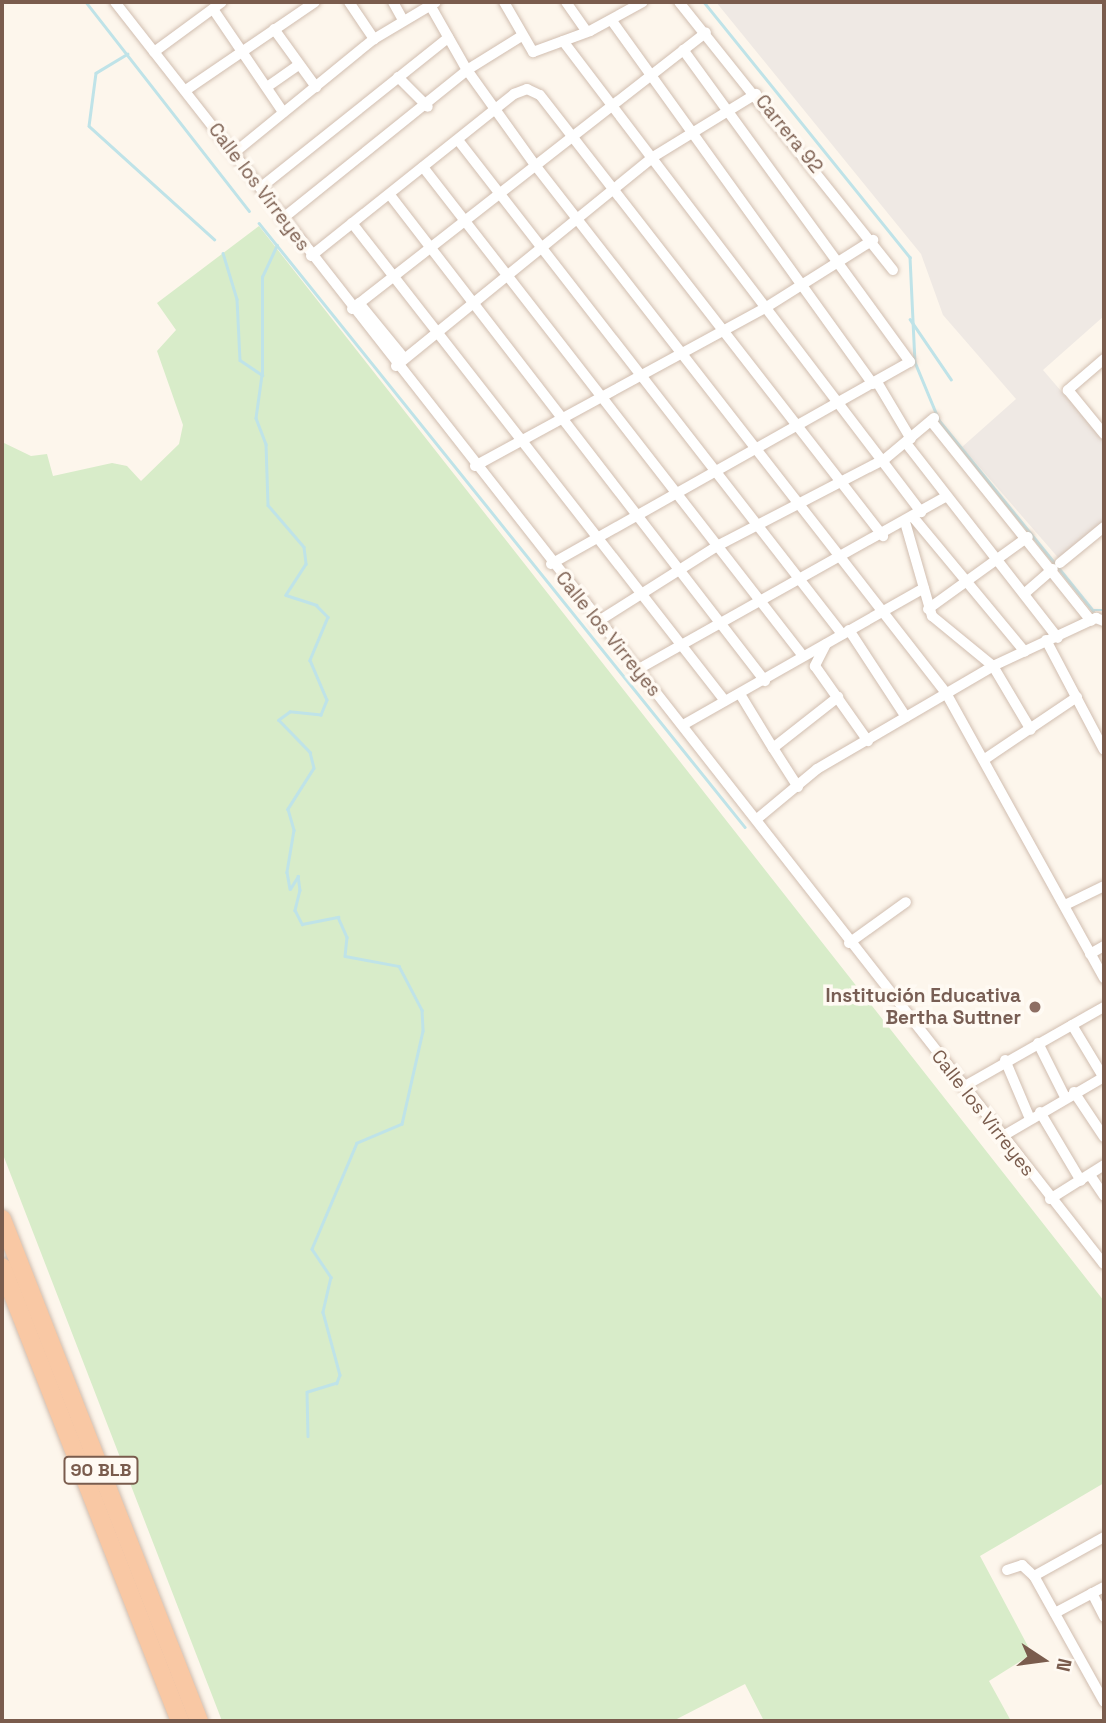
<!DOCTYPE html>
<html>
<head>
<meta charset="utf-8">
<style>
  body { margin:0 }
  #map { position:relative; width:1106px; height:1723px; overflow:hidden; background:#fdf6ec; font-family:"Space Grotesk",sans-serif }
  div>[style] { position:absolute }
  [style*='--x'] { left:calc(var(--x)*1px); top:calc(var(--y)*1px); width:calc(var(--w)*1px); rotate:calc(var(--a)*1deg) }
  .industrial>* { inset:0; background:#efe9e4 }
  .green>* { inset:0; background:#d8ecc9 }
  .stream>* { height:2.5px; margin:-1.25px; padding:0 1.25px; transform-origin:1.25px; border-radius:1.25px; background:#bfe3e8 }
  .roads { filter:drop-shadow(0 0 2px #d1beb0) drop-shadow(0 0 2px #d1beb0) }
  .minor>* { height:10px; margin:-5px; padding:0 5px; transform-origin:5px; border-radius:5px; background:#fff }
  .trunk>* { height:18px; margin:-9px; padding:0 9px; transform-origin:9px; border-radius:9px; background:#f9c8a4 }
  .dots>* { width:19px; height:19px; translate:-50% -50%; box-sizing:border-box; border:4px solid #fffaf3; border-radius:50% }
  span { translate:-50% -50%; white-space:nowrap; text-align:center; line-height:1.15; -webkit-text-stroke:7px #fffaf3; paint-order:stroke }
  .shield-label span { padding:2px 5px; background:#fffaf3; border:2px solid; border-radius:5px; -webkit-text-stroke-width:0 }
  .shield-label { font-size:18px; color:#7a5c4d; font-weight:700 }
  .street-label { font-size:19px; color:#7a5c4d }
  .education-label { font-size:19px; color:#785e54; font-weight:700 }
  .right { translate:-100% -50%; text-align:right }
  .frame { position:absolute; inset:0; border:4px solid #7a5c4d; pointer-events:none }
  .north { position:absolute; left:1008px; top:1625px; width:70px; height:70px; -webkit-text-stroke:5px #fffaf3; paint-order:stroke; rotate:103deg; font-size:19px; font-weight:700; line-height:28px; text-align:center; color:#7a5c4d }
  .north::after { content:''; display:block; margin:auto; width:24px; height:32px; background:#7a5c4d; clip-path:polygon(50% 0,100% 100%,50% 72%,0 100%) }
</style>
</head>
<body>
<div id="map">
  <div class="industrial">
    <div style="clip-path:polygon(716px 2px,1104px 2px,1104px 316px,1043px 370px,1104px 441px,1104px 523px,1061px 561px,962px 447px,1016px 399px,943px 315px,921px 254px)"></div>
  </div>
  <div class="green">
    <div style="clip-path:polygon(259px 226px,1104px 1301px,1104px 1483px,980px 1556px,1032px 1654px,989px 1681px,1011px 1721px,764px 1721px,745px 1684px,673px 1721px,222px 1721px,2px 1152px,2px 442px,31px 456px,47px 454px,53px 476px,112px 463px,127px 466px,141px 481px,179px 444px,183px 425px,157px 351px,176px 330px,157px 303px)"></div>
  </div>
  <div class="stream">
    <div style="--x:86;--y:2;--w:265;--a:52"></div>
    <div style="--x:704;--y:2;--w:328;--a:51.1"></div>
    <div style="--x:910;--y:257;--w:105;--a:87.3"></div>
    <div style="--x:915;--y:362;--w:63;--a:67.5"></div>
    <div style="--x:939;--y:420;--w:245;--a:51"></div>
    <div style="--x:1093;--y:610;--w:11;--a:0"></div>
    <div style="--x:128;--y:54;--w:37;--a:149"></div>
    <div style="--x:96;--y:73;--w:53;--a:97.5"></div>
    <div style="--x:89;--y:126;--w:169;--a:42.1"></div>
    <div style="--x:259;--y:223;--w:775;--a:51.18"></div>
    <div style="--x:223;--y:253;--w:48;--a:73.1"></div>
    <div style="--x:237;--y:299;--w:61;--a:87.2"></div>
    <div style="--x:240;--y:360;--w:27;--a:34"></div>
    <div style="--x:262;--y:375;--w:43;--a:97.9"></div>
    <div style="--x:256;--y:418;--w:28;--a:69"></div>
    <div style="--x:266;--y:444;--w:61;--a:88.1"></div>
    <div style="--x:268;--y:505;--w:55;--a:49.4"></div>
    <div style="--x:304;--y:547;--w:17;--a:83"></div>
    <div style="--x:306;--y:564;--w:37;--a:123"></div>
    <div style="--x:286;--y:595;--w:32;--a:18"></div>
    <div style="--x:316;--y:605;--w:17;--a:45"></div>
    <div style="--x:328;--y:617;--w:47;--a:112.7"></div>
    <div style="--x:310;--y:660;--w:43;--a:67"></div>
    <div style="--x:327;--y:700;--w:16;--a:112"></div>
    <div style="--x:321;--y:715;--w:31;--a:-174"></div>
    <div style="--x:290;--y:712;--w:14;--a:144"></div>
    <div style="--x:279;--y:720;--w:45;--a:45.9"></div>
    <div style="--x:310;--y:752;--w:16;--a:76"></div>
    <div style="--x:314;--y:768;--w:49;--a:122.4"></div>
    <div style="--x:288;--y:809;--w:22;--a:74"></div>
    <div style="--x:294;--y:830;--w:43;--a:99.5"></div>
    <div style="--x:287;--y:872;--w:17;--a:80"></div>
    <div style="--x:290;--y:889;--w:15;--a:-58"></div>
    <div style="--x:298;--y:876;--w:14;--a:82"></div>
    <div style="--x:300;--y:890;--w:21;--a:104"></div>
    <div style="--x:295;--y:910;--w:16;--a:63"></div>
    <div style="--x:302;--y:924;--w:37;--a:-11"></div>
    <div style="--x:338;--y:917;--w:22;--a:66"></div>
    <div style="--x:347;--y:937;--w:19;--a:96"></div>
    <div style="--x:345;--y:956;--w:55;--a:10.5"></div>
    <div style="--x:399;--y:966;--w:50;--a:62.4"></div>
    <div style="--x:422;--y:1010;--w:21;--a:87"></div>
    <div style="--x:423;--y:1031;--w:95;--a:102.7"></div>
    <div style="--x:402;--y:1124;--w:49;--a:157.1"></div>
    <div style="--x:357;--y:1143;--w:115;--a:113"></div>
    <div style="--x:312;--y:1249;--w:34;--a:56"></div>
    <div style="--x:331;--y:1277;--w:36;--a:103"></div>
    <div style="--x:323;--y:1312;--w:65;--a:74.9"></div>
    <div style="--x:340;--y:1375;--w:9;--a:111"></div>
    <div style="--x:337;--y:1383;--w:31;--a:163"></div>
    <div style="--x:307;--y:1392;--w:44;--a:88.7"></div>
    <div style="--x:910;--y:319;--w:73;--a:55.7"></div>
    <div style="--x:262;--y:375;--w:98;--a:-90"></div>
    <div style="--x:262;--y:277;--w:35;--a:-65"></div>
  </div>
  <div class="roads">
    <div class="minor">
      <div style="--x:115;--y:2;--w:1603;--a:51.92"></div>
      <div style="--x:349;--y:2;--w:45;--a:56"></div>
      <div style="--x:393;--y:2;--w:21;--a:61"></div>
      <div style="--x:504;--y:2;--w:58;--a:59.9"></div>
      <div style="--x:533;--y:52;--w:61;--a:-20.2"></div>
      <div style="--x:590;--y:31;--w:60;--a:-28.7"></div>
      <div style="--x:566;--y:2;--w:35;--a:55"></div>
      <div style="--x:679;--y:2;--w:343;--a:51.4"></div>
      <div style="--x:430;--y:5;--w:75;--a:60.4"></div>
      <div style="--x:467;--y:70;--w:117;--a:54.4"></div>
      <div style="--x:535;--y:165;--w:669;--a:52.1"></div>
      <div style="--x:946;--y:693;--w:326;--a:61"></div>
      <div style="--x:213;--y:9;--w:125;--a:55.8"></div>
      <div style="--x:612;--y:21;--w:447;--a:54.3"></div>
      <div style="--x:274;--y:29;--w:72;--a:54.1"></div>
      <div style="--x:563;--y:41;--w:592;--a:52.76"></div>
      <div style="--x:154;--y:52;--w:84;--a:-36.3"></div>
      <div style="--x:398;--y:77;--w:42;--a:45"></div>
      <div style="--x:267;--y:87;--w:39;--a:-35"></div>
      <div style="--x:186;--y:90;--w:156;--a:-34.3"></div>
      <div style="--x:458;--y:140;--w:626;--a:52.14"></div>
      <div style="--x:234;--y:153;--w:181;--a:-39.2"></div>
      <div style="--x:374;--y:39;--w:72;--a:-30.8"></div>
      <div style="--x:423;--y:167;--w:619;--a:52.15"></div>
      <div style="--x:260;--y:188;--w:241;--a:-38.6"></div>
      <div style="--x:390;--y:195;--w:614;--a:52.35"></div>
      <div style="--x:282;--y:219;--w:238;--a:-38.8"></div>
      <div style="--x:467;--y:70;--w:62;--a:-31.9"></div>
      <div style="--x:352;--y:223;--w:606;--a:52.03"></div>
      <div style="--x:311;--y:256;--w:260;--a:-38.6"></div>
      <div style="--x:514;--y:94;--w:14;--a:-21"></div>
      <div style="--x:527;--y:89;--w:14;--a:25"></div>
      <div style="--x:540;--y:95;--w:559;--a:52.13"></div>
      <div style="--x:359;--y:303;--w:71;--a:50.7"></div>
      <div style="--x:352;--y:309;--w:449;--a:-38"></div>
      <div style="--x:1104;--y:359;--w:48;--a:139.3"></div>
      <div style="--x:1068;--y:390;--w:57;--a:50.7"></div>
      <div style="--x:396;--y:366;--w:331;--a:-39.1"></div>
      <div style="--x:653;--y:157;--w:121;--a:-31.5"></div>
      <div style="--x:877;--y:382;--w:66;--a:59.2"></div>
      <div style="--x:931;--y:421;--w:256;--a:51.3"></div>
      <div style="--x:906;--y:443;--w:247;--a:52.1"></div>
      <div style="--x:475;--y:466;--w:330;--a:-28.6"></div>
      <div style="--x:765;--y:308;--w:128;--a:-32.2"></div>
      <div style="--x:913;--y:517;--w:175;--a:50.3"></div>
      <div style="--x:905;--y:522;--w:98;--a:74"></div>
      <div style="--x:932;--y:616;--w:79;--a:39.3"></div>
      <div style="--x:993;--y:666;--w:74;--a:59.3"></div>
      <div style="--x:1060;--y:563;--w:57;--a:-39.3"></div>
      <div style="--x:551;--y:564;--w:412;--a:-29.4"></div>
      <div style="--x:910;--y:362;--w:386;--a:-126"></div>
      <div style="--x:1024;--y:594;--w:38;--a:-41"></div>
      <div style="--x:928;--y:609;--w:123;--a:-35.8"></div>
      <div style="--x:597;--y:622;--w:144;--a:-32.3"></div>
      <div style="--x:719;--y:545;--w:187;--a:-27.4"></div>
      <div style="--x:885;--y:459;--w:64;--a:-39.9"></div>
      <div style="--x:849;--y:630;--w:104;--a:56.8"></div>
      <div style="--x:1046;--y:640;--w:124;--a:62.2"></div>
      <div style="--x:826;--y:644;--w:25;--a:117"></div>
      <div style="--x:815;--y:666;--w:92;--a:54.8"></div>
      <div style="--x:635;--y:671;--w:355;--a:-29.3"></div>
      <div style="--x:740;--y:694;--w:63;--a:58.6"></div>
      <div style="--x:683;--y:725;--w:277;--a:-29.6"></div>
      <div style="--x:985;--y:759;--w:111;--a:-34"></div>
      <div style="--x:798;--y:787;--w:46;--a:-122.7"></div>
      <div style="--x:773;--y:748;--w:83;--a:-38.1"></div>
      <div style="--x:757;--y:819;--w:78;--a:-39.8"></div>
      <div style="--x:817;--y:769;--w:204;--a:-30.3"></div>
      <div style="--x:993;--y:666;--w:114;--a:-25"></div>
      <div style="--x:1096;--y:618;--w:9;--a:21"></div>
      <div style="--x:1065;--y:905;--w:43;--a:-26"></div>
      <div style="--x:849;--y:943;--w:70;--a:-35.7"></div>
      <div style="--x:1090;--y:954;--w:16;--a:-30"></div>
      <div style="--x:1072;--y:1025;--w:62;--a:58.9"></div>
      <div style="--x:1038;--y:1043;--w:60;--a:63.4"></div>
      <div style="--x:1005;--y:1060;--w:64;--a:67"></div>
      <div style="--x:963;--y:1087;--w:162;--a:-29.6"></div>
      <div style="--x:1074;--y:1092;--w:54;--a:56.3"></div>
      <div style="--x:1040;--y:1112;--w:80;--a:59.3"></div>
      <div style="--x:1003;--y:1136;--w:117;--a:-30.3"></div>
      <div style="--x:1090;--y:1175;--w:25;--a:56"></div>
      <div style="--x:1050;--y:1199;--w:64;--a:-32.2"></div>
      <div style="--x:1007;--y:1570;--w:16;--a:-18"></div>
      <div style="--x:1022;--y:1565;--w:16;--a:43"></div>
      <div style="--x:1034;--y:1576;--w:144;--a:60.9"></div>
      <div style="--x:1034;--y:1576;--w:80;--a:-29.1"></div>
      <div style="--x:1092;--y:1593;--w:27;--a:63"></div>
      <div style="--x:1055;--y:1613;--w:55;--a:-28"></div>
    </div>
    <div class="trunk">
      <div style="--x:2;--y:1219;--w:539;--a:68.57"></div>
      <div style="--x:2;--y:1267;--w:488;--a:68.6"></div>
    </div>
  </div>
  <div class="dots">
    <div style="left:1035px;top:1007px;background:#8d6e63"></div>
  </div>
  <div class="shield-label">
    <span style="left:101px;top:1470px">90 BLB</span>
  </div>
  <div class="street-label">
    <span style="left:789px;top:134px;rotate:51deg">Carrera 92</span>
    <span style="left:259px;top:187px;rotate:53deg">Calle los Virreyes</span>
    <span style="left:608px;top:634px;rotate:51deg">Calle los Virreyes</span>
    <span style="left:983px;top:1113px;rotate:52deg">Calle los Virreyes</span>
  </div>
  <div class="education-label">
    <span class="right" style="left:1021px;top:1007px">Institución Educativa<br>Bertha Suttner</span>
  </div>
  <div class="frame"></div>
  <div class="north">N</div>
</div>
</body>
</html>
